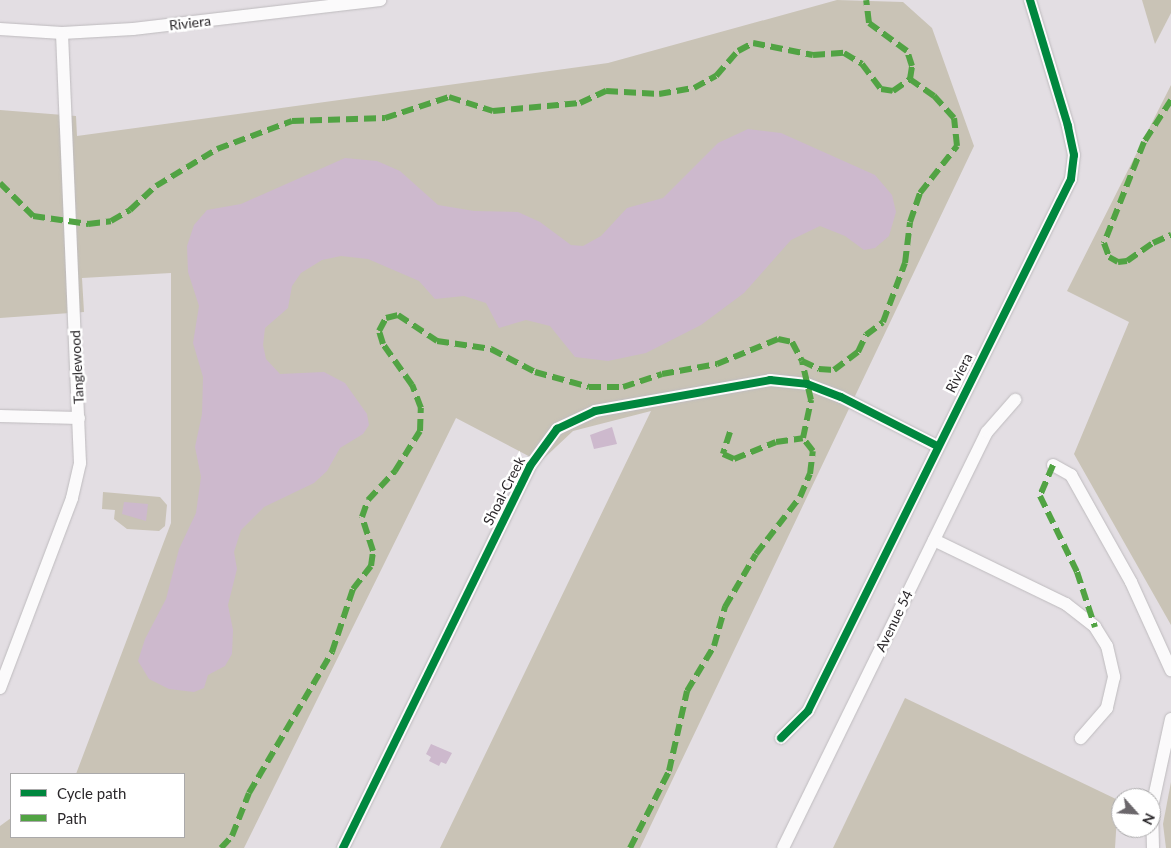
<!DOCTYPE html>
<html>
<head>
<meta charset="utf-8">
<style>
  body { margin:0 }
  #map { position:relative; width:1171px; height:848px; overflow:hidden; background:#e3dee3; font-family:Lato,sans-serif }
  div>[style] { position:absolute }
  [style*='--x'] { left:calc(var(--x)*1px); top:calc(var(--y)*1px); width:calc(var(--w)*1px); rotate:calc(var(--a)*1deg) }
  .green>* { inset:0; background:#c9c3b6 }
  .water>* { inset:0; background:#cdb9cd }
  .roads { filter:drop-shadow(0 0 1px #bebbbe) drop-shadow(0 0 1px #bebbbe) }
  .minor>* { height:12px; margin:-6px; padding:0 6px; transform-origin:6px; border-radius:6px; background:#fbfafb }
  .quiet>* { height:6px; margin-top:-3px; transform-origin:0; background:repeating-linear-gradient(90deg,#51a343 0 12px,transparent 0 18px) }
  .cycleway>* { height:8px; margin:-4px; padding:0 4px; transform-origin:4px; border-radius:4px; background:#00873e }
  span { translate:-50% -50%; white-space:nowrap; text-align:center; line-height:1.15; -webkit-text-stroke:5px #fff; paint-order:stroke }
  .street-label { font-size:14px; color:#2a272a }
  .legend { position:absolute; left:10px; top:773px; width:175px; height:65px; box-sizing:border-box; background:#fff; border:1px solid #aaa9aa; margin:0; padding:6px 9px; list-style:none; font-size:15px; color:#2a272a }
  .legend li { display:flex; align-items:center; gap:10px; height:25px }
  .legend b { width:25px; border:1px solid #aaa9aa }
  .north { position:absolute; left:1111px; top:788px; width:50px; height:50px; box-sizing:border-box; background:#fff; border:1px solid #aaa9aa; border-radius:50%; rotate:116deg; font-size:14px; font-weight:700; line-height:20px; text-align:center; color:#2a272a }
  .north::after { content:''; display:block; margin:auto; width:18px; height:22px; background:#6b676b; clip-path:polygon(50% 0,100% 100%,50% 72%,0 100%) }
</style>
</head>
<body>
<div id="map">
  <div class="green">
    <div style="clip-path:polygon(837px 0,903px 2px,932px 28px,974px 146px,640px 848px,440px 848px,651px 411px,573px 431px,540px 462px,456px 418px,244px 848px,0 848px,0 826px,11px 818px,11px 837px,184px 837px,184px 774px,76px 774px,171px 523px,171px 273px,82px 278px,84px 312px,0 318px,0 110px,76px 116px,77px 136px,608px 63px)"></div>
    <div style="clip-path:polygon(1142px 0,1171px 0,1171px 13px,1155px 44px)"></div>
    <div style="clip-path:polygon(1171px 85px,1171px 625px,1074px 454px,1129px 322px,1067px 291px)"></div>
    <div style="clip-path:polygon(103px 492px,160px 497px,167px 505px,165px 526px,159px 531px,127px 529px,114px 519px,115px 510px,102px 509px)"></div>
    <div style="clip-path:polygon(905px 698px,1118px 800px,1115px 848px,833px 848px)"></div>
    <div style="clip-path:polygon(1171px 782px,1171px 848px,1166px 848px,1163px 824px)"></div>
  </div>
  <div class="water">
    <div style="clip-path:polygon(748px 129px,781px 133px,875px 175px,892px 195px,896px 212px,889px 236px,875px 248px,864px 250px,845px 236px,820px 226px,791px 240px,744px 293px,701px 325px,646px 353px,608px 361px,575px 357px,550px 326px,526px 320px,499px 328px,486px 303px,464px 296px,435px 299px,419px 281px,368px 259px,341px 256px,322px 260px,301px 273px,292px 286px,288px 308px,265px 328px,263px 345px,266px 359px,280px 374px,324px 372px,345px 383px,367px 414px,369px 425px,363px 434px,340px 448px,327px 471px,314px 483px,264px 507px,241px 530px,234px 552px,237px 569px,228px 605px,233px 630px,232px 654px,225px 666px,208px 675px,204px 688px,194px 692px,169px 689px,149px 679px,138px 661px,145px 639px,166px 599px,179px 549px,196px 513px,201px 477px,195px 447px,202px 414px,203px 377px,193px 343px,199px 306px,188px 272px,187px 246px,194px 225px,207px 210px,241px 204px,345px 158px,377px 161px,400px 171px,438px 205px,474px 211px,518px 212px,540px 222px,571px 245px,583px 246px,601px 236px,627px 208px,663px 198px,718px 143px)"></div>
    <div style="clip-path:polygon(612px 427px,617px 444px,594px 449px,590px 435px)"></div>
    <div style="clip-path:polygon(124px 502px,148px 504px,146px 521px,122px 514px)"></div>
    <div style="clip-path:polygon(431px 744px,452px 753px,446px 764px,441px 762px,439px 766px,429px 761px,431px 757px,426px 754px)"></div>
  </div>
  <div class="roads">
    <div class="minor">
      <div style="--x:0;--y:29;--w:62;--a:3.7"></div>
      <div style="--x:62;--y:33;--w:71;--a:-3.2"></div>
      <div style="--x:133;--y:29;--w:249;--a:-6.7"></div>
      <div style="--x:0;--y:416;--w:79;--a:1.5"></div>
      <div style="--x:1053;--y:465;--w:21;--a:29"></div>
      <div style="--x:1071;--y:475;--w:123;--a:60.7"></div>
      <div style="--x:1131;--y:582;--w:97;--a:65.6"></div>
      <div style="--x:934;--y:540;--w:147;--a:25.9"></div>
      <div style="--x:1066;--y:604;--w:37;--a:38"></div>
      <div style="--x:1095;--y:627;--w:22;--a:58"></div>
      <div style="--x:1107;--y:646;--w:32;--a:77"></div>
      <div style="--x:1114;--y:677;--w:32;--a:103"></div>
      <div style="--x:1107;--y:708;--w:40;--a:131"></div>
      <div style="--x:0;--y:688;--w:203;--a:-69.2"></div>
      <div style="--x:72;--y:498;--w:36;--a:-77"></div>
      <div style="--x:80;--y:463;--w:430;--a:-92.4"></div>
      <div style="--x:781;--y:738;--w:38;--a:-45"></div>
      <div style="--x:808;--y:711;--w:593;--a:-63.69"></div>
      <div style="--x:1071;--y:179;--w:24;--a:-83"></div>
      <div style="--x:1074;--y:155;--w:30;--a:-102"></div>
      <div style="--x:1068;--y:126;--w:132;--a:-106.8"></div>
      <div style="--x:343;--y:848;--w:425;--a:-63.9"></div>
      <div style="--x:530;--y:466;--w:46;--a:-53.9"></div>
      <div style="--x:557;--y:429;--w:42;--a:-25.3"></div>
      <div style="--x:595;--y:411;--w:178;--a:-10"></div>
      <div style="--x:770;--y:380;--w:37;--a:6"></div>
      <div style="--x:807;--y:384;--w:36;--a:21"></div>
      <div style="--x:841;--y:397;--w:108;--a:27"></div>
      <div style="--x:783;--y:848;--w:463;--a:-63.9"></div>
      <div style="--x:987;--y:432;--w:43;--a:-48.8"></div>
      <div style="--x:1153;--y:848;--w:41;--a:-91.4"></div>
      <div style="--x:1152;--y:807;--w:90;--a:-77.8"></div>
    </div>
  </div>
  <div class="quiet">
    <div style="--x:1171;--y:100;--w:50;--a:122.7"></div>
    <div style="--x:1144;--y:142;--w:109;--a:111.6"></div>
    <div style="--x:1104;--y:243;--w:15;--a:70"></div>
    <div style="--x:1109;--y:257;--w:10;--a:29"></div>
    <div style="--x:1118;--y:262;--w:9;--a:-6"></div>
    <div style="--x:1127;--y:261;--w:32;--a:-35"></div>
    <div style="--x:1153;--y:243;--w:20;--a:-24"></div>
    <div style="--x:0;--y:183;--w:47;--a:45"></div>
    <div style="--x:33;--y:216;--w:56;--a:8.3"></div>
    <div style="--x:88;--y:224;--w:23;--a:-7"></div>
    <div style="--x:111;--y:221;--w:22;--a:-30"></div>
    <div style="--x:130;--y:210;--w:35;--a:-43"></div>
    <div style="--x:156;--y:186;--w:71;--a:-31.2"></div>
    <div style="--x:217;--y:149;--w:80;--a:-20.5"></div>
    <div style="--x:292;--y:121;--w:93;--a:-1.8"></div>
    <div style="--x:385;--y:118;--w:67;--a:-18.2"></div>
    <div style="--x:449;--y:97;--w:46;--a:17.7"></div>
    <div style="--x:493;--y:111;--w:87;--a:-5.3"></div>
    <div style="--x:580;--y:103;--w:29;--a:-25"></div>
    <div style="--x:606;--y:91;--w:53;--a:3.2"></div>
    <div style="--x:659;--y:94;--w:36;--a:-10"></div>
    <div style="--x:694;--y:88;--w:25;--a:-29"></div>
    <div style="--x:716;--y:76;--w:33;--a:-49"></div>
    <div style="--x:738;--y:51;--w:17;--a:-28"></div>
    <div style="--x:753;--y:43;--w:61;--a:11.3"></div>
    <div style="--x:813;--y:55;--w:31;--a:-4"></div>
    <div style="--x:844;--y:53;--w:21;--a:31"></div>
    <div style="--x:862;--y:64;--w:31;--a:53"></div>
    <div style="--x:881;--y:89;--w:12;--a:9"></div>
    <div style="--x:893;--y:91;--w:21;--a:-35"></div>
    <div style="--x:910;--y:79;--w:13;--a:-81"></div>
    <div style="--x:912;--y:66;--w:16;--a:-108"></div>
    <div style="--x:907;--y:51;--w:47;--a:-143.6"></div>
    <div style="--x:869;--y:23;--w:23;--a:-97"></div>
    <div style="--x:730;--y:432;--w:23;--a:108"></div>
    <div style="--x:723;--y:454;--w:12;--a:24"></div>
    <div style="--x:734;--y:459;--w:45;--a:-22"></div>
    <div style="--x:776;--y:442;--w:27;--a:-8"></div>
    <div style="--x:803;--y:438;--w:39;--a:-78"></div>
    <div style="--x:811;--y:400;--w:40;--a:-103"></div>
    <div style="--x:1053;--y:465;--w:34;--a:113"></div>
    <div style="--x:1040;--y:496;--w:85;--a:64"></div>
    <div style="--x:1077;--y:572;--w:58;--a:71.9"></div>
    <div style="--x:221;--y:848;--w:16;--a:-47"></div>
    <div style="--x:232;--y:836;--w:46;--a:-68.4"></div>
    <div style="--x:249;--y:793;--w:164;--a:-59.5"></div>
    <div style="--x:332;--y:652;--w:66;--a:-71.6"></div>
    <div style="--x:353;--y:589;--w:29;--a:-52"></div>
    <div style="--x:371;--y:566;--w:15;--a:-82"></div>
    <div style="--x:373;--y:551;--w:36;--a:-108"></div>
    <div style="--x:362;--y:517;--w:18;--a:-71"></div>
    <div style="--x:368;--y:500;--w:40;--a:-47"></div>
    <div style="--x:395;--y:471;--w:47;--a:-58"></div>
    <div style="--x:420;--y:431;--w:23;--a:-88"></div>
    <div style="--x:421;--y:408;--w:25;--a:-111"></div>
    <div style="--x:412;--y:385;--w:50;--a:-125.3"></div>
    <div style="--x:383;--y:344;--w:14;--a:-107"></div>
    <div style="--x:379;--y:331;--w:15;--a:-62"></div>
    <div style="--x:386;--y:318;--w:12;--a:-14"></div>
    <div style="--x:398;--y:315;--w:47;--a:33.7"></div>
    <div style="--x:437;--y:341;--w:55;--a:8.4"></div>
    <div style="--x:491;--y:349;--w:50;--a:27.6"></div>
    <div style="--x:535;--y:372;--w:56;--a:15.5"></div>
    <div style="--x:589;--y:387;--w:34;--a:0"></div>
    <div style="--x:623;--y:387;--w:41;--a:-18.4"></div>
    <div style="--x:662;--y:374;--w:56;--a:-10.3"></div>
    <div style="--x:717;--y:364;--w:66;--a:-22.3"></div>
    <div style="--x:778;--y:339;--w:14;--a:12"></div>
    <div style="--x:792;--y:342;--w:21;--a:62"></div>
    <div style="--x:802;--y:361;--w:19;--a:25"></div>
    <div style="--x:819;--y:369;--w:15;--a:4"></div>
    <div style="--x:834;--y:370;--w:30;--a:-37"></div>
    <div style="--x:858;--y:352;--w:19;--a:-65"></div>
    <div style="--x:866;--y:335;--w:21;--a:-37"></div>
    <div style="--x:883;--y:322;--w:63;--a:-69.6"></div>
    <div style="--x:905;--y:263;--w:41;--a:-83"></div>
    <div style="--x:910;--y:222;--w:31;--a:-71"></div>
    <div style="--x:920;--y:193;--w:60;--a:-51.8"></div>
    <div style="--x:957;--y:146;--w:28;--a:-96"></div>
    <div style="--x:954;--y:118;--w:30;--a:-132"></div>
    <div style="--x:934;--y:96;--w:29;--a:-145"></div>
    <div style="--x:630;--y:848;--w:86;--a:-63.1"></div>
    <div style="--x:669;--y:771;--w:82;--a:-77.3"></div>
    <div style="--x:687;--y:691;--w:52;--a:-59"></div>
    <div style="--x:714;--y:646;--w:41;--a:-74.2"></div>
    <div style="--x:725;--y:607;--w:61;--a:-59.7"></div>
    <div style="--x:756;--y:554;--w:72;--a:-52.3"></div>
    <div style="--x:800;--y:497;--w:25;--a:-67"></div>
    <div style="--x:810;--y:474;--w:23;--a:-83"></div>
    <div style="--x:813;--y:451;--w:16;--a:-128"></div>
  </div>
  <div class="cycleway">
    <div style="--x:781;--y:738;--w:38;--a:-45"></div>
    <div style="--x:808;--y:711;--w:593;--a:-63.69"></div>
    <div style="--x:1071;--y:179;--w:24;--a:-83"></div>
    <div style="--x:1074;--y:155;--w:30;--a:-102"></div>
    <div style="--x:1068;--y:126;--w:132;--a:-106.8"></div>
    <div style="--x:343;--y:848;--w:425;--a:-63.9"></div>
    <div style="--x:530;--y:466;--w:46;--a:-53.9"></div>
    <div style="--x:557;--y:429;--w:42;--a:-25.3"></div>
    <div style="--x:595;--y:411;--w:178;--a:-10"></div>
    <div style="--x:770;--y:380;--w:37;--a:6"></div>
    <div style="--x:807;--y:384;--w:36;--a:21"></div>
    <div style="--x:841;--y:397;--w:108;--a:27"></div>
  </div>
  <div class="street-label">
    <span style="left:190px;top:23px;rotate:-7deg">Riviera</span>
    <span style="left:77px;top:367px;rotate:-93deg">Tanglewood</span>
    <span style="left:959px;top:373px;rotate:-63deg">Riviera</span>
    <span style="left:504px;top:491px;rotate:-63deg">Shoal-Creek</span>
    <span style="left:894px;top:621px;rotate:-64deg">Avenue 54</span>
  </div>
  <ul class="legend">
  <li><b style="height:6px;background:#00873e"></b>Cycle path</li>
  <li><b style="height:6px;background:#51a343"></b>Path</li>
  </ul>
  <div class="north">N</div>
</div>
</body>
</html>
